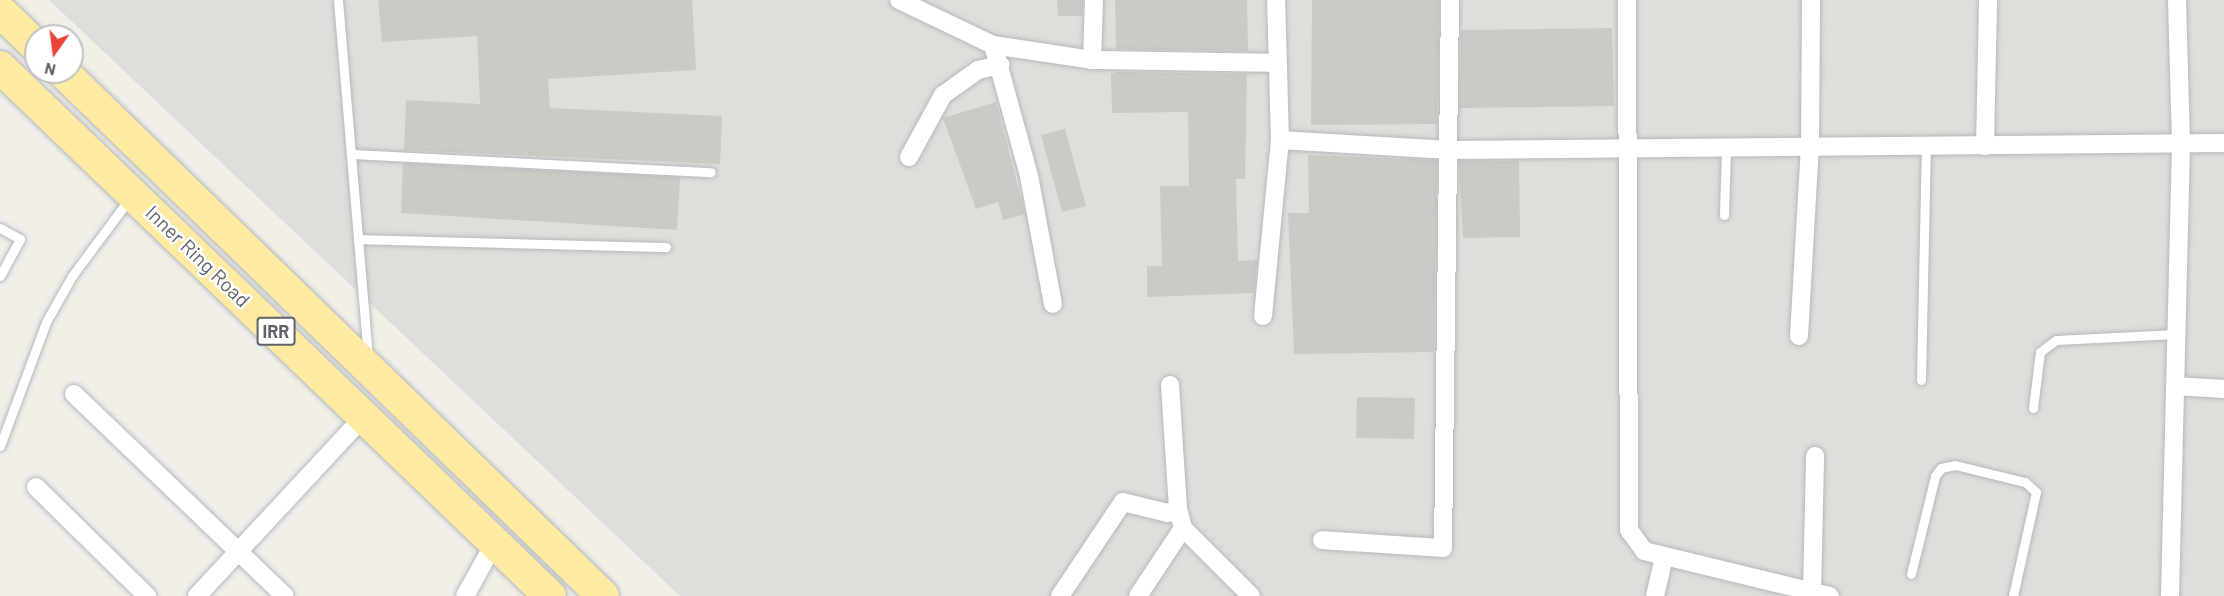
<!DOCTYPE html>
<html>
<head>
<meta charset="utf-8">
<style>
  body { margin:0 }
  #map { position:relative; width:2224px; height:596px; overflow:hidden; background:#f1efe8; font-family:Barlow,sans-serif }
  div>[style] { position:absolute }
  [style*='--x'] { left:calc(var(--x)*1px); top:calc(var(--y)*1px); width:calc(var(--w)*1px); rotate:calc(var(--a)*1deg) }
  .industrial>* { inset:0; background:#e0deda }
  .building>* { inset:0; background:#cccac5 }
  .roads { filter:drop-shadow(0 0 2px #b5b8bc) drop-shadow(0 0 2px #b5b8bc) }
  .service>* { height:9px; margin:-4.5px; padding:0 4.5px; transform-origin:4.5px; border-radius:4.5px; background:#fff }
  .minor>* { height:18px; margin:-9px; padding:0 9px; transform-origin:9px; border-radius:9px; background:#fff }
  .trunk>* { height:32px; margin:-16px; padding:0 16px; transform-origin:16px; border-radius:16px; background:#feeaa1 }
  span { translate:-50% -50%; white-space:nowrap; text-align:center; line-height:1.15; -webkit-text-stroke:5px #fff; paint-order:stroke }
  .shield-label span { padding:2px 4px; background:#fff; border:2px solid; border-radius:4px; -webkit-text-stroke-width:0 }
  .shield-label { font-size:18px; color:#5f6368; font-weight:700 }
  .street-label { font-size:20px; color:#5f6368 }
  .north { position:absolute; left:24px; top:24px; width:60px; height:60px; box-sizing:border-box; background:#fff; border:2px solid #bfc1c3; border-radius:50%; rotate:194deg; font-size:16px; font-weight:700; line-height:24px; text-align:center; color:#5f6368 }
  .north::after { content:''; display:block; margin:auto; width:21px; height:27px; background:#ea4335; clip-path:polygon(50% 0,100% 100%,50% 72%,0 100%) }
</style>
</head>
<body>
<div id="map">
  <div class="industrial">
    <div style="clip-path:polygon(49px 0,2224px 0,2224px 596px,680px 596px)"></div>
  </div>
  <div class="building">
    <div style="clip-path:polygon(378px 0,692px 0,696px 70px,548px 79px,550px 108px,722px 116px,720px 164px,404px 150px,406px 100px,480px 104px,477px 36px,382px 42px)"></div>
    <div style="clip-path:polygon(1057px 0,1083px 0,1082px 16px,1058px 16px)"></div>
    <div style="clip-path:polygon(1115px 0,1247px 0,1248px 51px,1116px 49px)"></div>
    <div style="clip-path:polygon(1312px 0,1439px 0,1437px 124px,1311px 125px)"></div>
    <div style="clip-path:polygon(1612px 28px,1614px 106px,1460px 108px,1461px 30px)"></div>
    <div style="clip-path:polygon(1116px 72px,1247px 74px,1245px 179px,1236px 179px,1238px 261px,1257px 260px,1254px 293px,1147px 297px,1147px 266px,1162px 266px,1160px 186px,1189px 186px,1188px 112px,1112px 113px,1111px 74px)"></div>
    <div style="clip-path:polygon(996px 102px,1025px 214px,1003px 220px,998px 202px,976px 209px,943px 118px)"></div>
    <div style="clip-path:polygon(1065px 129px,1086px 206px,1062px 212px,1041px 135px)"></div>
    <div style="clip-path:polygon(1308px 155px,1437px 160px,1434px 352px,1294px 354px,1288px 213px,1309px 213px)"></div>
    <div style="clip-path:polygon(1459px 161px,1519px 161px,1520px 237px,1463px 238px)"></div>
    <div style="clip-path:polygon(403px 163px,680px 177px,677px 230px,401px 213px)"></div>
    <div style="clip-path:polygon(1357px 397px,1415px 398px,1414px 439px,1356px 438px)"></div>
  </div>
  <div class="roads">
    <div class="service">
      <div style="--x:338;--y:0;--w:356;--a:85.2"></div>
      <div style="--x:352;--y:154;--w:359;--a:2.9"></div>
      <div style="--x:1724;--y:215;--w:68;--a:-88.3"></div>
      <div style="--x:0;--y:228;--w:23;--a:29"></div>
      <div style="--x:20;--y:239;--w:42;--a:118.4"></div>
      <div style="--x:358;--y:239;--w:308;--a:1.5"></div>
      <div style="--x:1921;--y:380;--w:233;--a:-88.8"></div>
      <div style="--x:2033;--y:408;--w:56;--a:-82.9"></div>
      <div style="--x:2040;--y:352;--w:20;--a:-37"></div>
      <div style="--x:2056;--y:340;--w:120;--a:-2.9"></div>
      <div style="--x:0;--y:446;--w:132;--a:-69.6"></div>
      <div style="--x:46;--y:322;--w:53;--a:-60.5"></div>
      <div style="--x:72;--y:276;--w:97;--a:-53.4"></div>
      <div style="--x:1911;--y:574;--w:101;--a:-76.2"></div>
      <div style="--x:1935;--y:476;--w:10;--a:-53"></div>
      <div style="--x:1941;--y:468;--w:14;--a:-12"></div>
      <div style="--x:1955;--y:465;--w:72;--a:13.7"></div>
      <div style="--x:2025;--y:482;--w:15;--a:42"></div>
      <div style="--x:2036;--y:492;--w:107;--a:102.5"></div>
    </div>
    <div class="minor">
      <div style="--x:899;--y:0;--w:104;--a:25.6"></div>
      <div style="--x:993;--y:45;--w:100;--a:8.6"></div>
      <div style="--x:1092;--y:60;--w:184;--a:0.9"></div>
      <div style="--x:1627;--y:0;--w:530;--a:89.78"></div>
      <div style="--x:1629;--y:530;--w:26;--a:54"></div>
      <div style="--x:1644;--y:551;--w:191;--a:13.6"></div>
      <div style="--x:993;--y:45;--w:136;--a:74.6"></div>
      <div style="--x:1029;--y:176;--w:130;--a:79.4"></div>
      <div style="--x:1092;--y:60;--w:60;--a:-88.1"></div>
      <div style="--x:1280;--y:140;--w:170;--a:3.4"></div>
      <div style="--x:1450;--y:150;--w:774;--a:-0.52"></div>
      <div style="--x:1985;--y:146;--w:146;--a:-88.8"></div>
      <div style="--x:909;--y:157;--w:71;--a:-61.3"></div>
      <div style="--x:943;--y:95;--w:43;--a:-35.5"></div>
      <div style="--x:978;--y:70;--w:23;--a:-13"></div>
      <div style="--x:1263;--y:316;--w:177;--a:-84.5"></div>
      <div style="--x:1280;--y:140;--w:140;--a:-91.6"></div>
      <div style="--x:1799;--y:336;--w:189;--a:-86.7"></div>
      <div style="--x:1810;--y:147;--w:147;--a:-89.6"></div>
      <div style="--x:1170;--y:385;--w:124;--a:86.3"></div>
      <div style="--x:1178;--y:509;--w:20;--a:75"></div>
      <div style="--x:1183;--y:528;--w:96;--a:45"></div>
      <div style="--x:2175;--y:386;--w:49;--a:3.5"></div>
      <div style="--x:74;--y:394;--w:292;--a:43.8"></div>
      <div style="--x:36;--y:487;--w:156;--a:44.5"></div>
      <div style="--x:1322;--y:540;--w:121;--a:3.8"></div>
      <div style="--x:1443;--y:548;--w:548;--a:-89.27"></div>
      <div style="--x:1812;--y:592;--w:136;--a:-88.7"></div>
      <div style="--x:197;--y:596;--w:246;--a:-47.1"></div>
      <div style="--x:465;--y:596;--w:62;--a:-60.9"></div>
      <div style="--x:1060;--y:596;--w:113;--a:-56.2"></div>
      <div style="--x:1123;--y:502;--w:46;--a:13.7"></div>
      <div style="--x:1168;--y:513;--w:11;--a:-22"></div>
      <div style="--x:1138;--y:596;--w:82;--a:-56.5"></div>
      <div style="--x:1655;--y:596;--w:39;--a:-77"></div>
      <div style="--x:2170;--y:596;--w:453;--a:-88.6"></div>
      <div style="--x:2181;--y:143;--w:143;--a:-91.6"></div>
    </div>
    <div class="trunk">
      <div style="--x:0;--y:11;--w:50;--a:44.2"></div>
      <div style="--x:0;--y:67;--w:763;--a:43.89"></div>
      <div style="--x:63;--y:72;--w:752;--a:44.14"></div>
    </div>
  </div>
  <div class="shield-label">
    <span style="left:276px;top:331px">IRR</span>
  </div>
  <div class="street-label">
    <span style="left:198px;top:256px;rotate:44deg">Inner Ring Road</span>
  </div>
  <div class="north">N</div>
</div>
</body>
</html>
